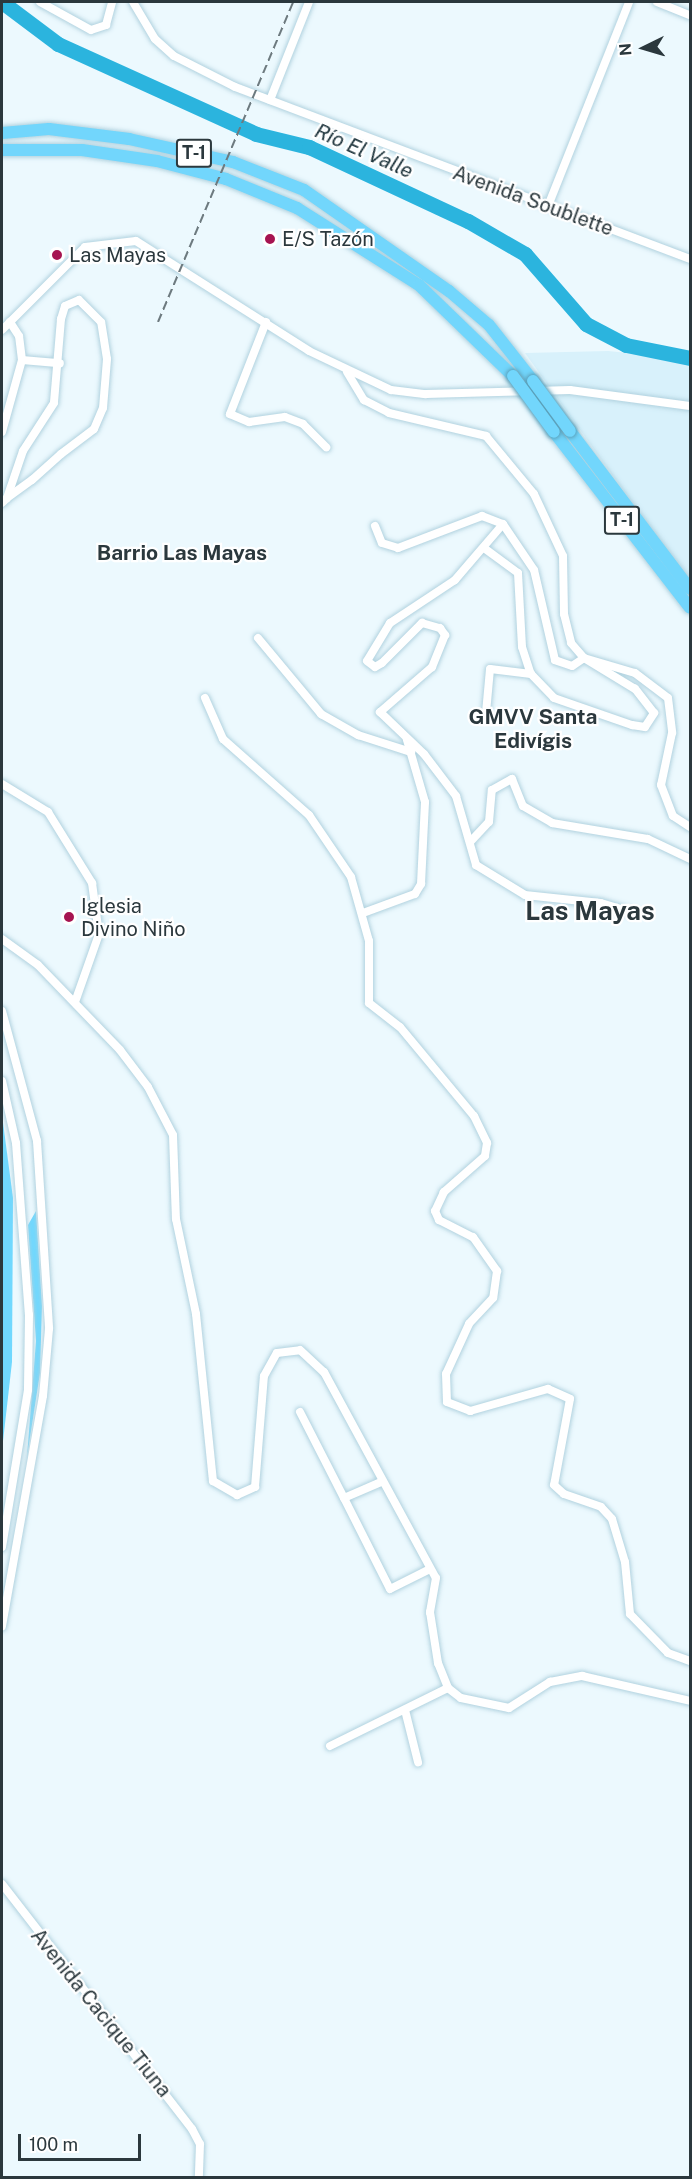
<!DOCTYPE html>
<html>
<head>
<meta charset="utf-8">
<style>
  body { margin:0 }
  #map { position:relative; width:692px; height:2179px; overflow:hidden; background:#ecf9fe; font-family:"Public Sans",sans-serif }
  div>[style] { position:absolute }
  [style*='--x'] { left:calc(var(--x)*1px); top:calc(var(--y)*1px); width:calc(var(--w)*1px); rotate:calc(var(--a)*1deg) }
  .built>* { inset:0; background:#d8f1fb }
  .green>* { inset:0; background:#70d8fe }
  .river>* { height:15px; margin:-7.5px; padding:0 7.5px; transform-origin:7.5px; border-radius:7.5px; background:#2bb4de }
  .roads { filter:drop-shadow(0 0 2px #b1d2df) drop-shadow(0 0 2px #b1d2df) }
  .minor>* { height:8px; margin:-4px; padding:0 4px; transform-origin:4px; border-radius:4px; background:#fff }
  .highway>* { height:12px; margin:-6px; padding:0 6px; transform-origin:6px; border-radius:6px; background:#72d6fc }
  .rail>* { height:2px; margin-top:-1px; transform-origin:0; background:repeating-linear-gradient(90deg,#6d7a7f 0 9px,transparent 0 13.5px) }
  .bridges { filter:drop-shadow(0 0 2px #599fb9) drop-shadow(0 0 2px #599fb9) }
  .highway-bridge>* { height:12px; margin:-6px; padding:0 6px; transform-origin:6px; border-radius:6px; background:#72d6fc }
  .dots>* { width:16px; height:16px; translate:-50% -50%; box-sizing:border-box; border:3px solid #fff; border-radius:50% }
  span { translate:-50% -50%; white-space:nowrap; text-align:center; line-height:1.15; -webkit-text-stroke:4.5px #fff; paint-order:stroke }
  .shield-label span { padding:2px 4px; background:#fff; border:2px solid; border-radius:4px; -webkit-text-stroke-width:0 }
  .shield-label { font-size:18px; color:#2b383d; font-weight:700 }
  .street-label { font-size:20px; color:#2b383d }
  .poi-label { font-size:20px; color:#2b383d }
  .left { translate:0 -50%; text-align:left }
  .water-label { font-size:21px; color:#1e343c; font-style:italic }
  .neighbourhood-label { font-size:21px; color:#2b383d; font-weight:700 }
  .district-label { font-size:26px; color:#2b383d; font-weight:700 }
  .frame { position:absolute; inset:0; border:3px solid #2b383d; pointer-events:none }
  .north { position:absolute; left:614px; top:18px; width:60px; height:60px; -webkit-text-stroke:4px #fff; paint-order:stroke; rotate:265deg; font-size:16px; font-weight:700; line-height:24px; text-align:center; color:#2b383d }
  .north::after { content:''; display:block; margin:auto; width:21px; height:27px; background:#2b383d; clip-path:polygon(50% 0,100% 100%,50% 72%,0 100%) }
  .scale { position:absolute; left:18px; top:2134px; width:123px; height:27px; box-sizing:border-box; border:3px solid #2b383d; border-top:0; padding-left:8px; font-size:18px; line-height:21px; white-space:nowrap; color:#2b383d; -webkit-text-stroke:4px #fff; paint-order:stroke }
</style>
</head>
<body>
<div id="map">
  <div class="built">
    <div style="clip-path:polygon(608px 351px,690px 359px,690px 583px,525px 353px)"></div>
  </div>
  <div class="green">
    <div style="clip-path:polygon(2px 1115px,13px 1198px,12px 1362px,2px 1450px)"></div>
    <div style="clip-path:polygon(36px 1211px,42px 1306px,40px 1373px,27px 1457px,36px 1341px,28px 1225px)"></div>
  </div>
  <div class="river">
    <div style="--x:2;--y:2;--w:70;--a:36.9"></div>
    <div style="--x:58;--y:44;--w:217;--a:24.4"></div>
    <div style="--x:256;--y:134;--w:55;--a:13.8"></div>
    <div style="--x:309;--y:147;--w:175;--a:25"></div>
    <div style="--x:468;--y:221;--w:66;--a:30.1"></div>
    <div style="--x:525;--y:254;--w:93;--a:48.9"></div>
    <div style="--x:586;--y:324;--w:45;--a:27.7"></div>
    <div style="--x:626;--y:345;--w:65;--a:11.5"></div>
  </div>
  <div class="roads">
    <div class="minor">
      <div style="--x:40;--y:2;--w:58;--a:28.8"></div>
      <div style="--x:91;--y:30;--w:16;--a:-18"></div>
      <div style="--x:106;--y:25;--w:24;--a:-75"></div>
      <div style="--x:133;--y:2;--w:43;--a:59.3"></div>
      <div style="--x:155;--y:39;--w:25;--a:42"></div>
      <div style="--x:174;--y:56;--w:68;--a:26.9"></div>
      <div style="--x:235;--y:87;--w:486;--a:20.7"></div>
      <div style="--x:657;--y:2;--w:35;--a:22"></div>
      <div style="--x:270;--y:100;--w:105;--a:-68.3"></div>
      <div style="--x:548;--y:206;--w:219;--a:-68.3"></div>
      <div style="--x:266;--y:322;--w:99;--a:111.4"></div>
      <div style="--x:230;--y:414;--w:21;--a:23"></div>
      <div style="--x:249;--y:422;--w:36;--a:-8"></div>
      <div style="--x:285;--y:417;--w:19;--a:21"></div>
      <div style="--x:303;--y:424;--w:33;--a:45"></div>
      <div style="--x:2;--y:330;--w:117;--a:-45"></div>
      <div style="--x:85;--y:247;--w:51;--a:-6.7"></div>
      <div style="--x:136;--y:241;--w:205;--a:32.4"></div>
      <div style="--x:309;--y:351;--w:91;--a:25.4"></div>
      <div style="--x:391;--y:390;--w:35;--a:7"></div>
      <div style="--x:426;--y:394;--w:144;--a:-1.6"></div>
      <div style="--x:570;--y:390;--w:121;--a:7.6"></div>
      <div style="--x:22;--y:360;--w:38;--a:5"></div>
      <div style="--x:347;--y:372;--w:33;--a:59"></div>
      <div style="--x:364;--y:400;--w:28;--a:27"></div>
      <div style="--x:389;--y:413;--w:100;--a:13.3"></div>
      <div style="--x:486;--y:436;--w:75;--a:50.4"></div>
      <div style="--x:534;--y:494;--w:68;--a:64.9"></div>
      <div style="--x:563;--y:556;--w:58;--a:89"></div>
      <div style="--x:564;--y:614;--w:30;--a:76"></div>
      <div style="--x:571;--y:643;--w:20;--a:49"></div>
      <div style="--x:584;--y:658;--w:53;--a:16.4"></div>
      <div style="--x:635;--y:673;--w:41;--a:37.1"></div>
      <div style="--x:668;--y:698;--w:35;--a:83"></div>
      <div style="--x:672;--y:733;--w:53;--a:101.9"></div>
      <div style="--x:661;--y:785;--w:33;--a:69"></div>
      <div style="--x:673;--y:816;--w:20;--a:33"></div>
      <div style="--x:2;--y:432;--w:75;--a:-74.5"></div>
      <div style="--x:22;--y:360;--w:24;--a:-97"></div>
      <div style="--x:19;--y:336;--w:17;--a:-123"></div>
      <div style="--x:2;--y:503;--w:7;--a:-45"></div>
      <div style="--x:7;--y:498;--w:31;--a:-36"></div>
      <div style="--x:32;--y:480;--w:39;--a:-42"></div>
      <div style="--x:61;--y:454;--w:41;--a:-37.1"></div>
      <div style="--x:94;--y:429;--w:23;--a:-67"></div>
      <div style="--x:103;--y:408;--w:49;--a:-85.3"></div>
      <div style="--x:107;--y:359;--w:37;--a:-99"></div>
      <div style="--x:101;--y:322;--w:31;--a:-135"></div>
      <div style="--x:79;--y:300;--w:15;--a:157"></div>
      <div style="--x:65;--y:306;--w:14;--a:107"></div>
      <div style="--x:61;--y:319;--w:84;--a:94.8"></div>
      <div style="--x:54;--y:403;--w:57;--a:122.9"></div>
      <div style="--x:23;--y:451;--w:50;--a:108.8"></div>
      <div style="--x:375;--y:526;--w:18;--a:68"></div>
      <div style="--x:382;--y:543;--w:17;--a:17"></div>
      <div style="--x:398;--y:548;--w:90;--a:-20.9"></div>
      <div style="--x:482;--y:516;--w:22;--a:21"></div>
      <div style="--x:484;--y:548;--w:42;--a:36.3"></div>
      <div style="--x:518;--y:573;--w:74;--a:86.9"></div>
      <div style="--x:522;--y:647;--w:28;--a:72"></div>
      <div style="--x:531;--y:674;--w:41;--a:-173"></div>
      <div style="--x:490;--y:669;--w:44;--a:95.2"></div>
      <div style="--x:258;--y:638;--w:99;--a:50.3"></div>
      <div style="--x:321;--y:714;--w:43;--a:29.6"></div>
      <div style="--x:358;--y:735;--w:56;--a:17.8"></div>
      <div style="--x:531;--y:674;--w:33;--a:46"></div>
      <div style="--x:554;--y:698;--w:83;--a:19.1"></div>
      <div style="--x:632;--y:725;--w:13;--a:9"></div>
      <div style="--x:645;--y:727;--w:17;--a:-57"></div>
      <div style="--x:654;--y:713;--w:31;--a:-128"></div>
      <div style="--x:635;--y:689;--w:60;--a:-148.7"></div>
      <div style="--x:584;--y:658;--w:14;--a:146"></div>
      <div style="--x:572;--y:666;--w:18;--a:-161"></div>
      <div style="--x:555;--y:660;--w:92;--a:-103.1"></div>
      <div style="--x:534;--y:570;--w:55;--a:-124"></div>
      <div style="--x:503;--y:524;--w:74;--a:130.6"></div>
      <div style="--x:455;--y:580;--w:78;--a:146.5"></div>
      <div style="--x:390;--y:623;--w:44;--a:121.2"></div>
      <div style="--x:367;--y:661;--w:10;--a:37"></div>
      <div style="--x:375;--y:667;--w:8;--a:-30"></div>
      <div style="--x:382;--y:663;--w:57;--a:-45"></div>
      <div style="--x:422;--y:623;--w:19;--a:16"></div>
      <div style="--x:440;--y:628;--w:9;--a:54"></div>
      <div style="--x:445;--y:635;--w:35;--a:112"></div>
      <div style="--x:432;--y:667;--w:69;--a:139.1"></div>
      <div style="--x:380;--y:712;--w:61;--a:43.7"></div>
      <div style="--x:424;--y:754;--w:53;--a:52.7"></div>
      <div style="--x:456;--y:796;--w:72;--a:73.8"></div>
      <div style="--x:476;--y:865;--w:57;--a:31.5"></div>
      <div style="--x:525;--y:895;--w:76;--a:6"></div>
      <div style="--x:601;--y:903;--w:34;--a:17"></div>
      <div style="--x:205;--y:698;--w:45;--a:66.3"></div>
      <div style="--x:223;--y:739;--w:115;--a:41.5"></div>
      <div style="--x:309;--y:815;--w:75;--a:55.9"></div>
      <div style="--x:351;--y:877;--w:66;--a:74.3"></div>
      <div style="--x:369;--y:941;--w:62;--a:90"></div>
      <div style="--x:369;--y:1003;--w:39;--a:38"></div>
      <div style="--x:400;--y:1027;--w:116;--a:50.3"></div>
      <div style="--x:474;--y:1116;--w:30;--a:64"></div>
      <div style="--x:487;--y:1143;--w:13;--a:99"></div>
      <div style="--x:485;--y:1156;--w:55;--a:138.7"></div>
      <div style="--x:444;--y:1192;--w:21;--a:115"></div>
      <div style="--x:435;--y:1211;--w:10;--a:66"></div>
      <div style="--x:439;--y:1220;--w:38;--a:27"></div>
      <div style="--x:473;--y:1237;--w:42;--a:54.8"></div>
      <div style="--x:497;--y:1271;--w:27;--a:98"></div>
      <div style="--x:493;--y:1298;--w:35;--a:133"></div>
      <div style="--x:469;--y:1324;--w:55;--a:114.7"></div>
      <div style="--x:446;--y:1374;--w:28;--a:88"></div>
      <div style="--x:447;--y:1402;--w:25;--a:21"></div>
      <div style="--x:470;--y:1411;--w:81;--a:-15.8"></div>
      <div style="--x:548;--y:1389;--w:24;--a:24"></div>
      <div style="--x:570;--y:1399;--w:87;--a:100.5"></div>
      <div style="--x:554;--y:1485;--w:13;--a:42"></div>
      <div style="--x:564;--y:1494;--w:39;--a:19"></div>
      <div style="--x:601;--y:1507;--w:16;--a:47"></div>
      <div style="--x:612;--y:1519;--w:45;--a:73.2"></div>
      <div style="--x:625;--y:1562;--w:52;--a:84.5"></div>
      <div style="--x:630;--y:1614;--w:54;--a:45.7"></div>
      <div style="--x:668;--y:1653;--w:23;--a:20"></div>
      <div style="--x:2;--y:784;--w:54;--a:31.3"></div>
      <div style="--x:48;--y:812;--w:84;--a:58.2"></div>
      <div style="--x:92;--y:883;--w:51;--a:82.2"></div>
      <div style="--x:99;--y:934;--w:72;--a:109.4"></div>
      <div style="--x:471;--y:841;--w:26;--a:-47"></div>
      <div style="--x:489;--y:822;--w:32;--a:-85"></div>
      <div style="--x:492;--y:790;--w:23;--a:-29"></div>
      <div style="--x:512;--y:779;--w:29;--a:68"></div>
      <div style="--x:523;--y:806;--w:34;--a:30"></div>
      <div style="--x:552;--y:823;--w:97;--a:9.5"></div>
      <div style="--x:648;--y:839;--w:47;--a:25.5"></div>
      <div style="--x:363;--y:913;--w:55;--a:-20.1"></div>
      <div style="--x:415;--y:894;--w:12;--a:-59"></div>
      <div style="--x:421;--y:884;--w:82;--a:-87.2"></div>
      <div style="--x:425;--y:802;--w:65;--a:-106.2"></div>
      <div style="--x:2;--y:939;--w:44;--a:35.8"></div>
      <div style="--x:38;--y:965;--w:118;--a:46"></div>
      <div style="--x:120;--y:1050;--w:46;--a:52.9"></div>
      <div style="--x:148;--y:1087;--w:54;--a:62.5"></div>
      <div style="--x:173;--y:1135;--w:84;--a:88"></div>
      <div style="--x:176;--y:1219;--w:97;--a:78.1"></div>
      <div style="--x:196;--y:1314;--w:168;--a:84.2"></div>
      <div style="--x:213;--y:1481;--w:28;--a:30"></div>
      <div style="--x:237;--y:1495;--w:20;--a:-24"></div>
      <div style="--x:255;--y:1487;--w:111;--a:-85.4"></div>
      <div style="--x:264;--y:1376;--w:26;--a:-61"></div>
      <div style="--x:277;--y:1353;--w:23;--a:-7"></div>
      <div style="--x:300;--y:1350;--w:33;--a:43"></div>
      <div style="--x:324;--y:1372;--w:234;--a:61.5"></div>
      <div style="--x:436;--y:1578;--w:35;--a:100"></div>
      <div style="--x:430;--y:1612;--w:52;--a:81.1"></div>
      <div style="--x:438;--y:1663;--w:27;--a:68"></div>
      <div style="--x:448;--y:1688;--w:16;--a:38"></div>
      <div style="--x:461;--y:1698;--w:49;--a:11.8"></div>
      <div style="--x:509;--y:1708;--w:49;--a:-32.4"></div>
      <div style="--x:550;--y:1682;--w:33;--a:-11"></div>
      <div style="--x:582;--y:1676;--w:111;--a:13"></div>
      <div style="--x:2;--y:1011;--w:135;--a:74.9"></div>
      <div style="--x:37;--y:1141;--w:188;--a:86.3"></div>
      <div style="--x:49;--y:1329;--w:67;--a:95.1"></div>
      <div style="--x:43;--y:1396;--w:234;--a:100.1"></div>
      <div style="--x:2;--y:1081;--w:64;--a:77.3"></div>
      <div style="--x:16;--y:1143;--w:172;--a:85.7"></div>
      <div style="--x:29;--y:1315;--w:75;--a:90.8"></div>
      <div style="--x:28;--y:1390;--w:159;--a:99.4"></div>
      <div style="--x:300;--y:1412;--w:97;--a:62.9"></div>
      <div style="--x:381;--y:1482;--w:40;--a:156.6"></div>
      <div style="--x:344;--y:1498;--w:102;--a:63.2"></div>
      <div style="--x:390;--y:1589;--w:45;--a:-26.6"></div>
      <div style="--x:405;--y:1710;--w:54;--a:76"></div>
      <div style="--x:330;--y:1746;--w:131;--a:-26.2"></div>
      <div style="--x:2;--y:1884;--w:310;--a:52.2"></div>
      <div style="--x:192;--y:2129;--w:17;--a:62"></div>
      <div style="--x:200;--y:2144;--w:34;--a:92"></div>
    </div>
    <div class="highway">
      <div style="--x:2;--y:133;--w:47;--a:-4.9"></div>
      <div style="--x:49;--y:129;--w:81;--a:7.1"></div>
      <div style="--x:129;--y:139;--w:107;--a:12.5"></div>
      <div style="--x:233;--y:162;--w:76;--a:21.5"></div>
      <div style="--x:304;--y:190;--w:177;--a:34.9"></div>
      <div style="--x:449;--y:291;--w:52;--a:40.4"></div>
      <div style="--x:489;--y:325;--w:71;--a:51.8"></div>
      <div style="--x:2;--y:150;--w:80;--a:0"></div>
      <div style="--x:82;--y:150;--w:76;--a:8.3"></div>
      <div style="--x:157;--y:161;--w:71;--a:14.6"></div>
      <div style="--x:226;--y:179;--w:77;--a:22.2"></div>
      <div style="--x:297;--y:208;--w:144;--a:32.3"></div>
      <div style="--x:419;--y:285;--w:131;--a:44.1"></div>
      <div style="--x:570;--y:431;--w:198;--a:52.8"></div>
      <div style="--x:554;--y:432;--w:222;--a:52.3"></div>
    </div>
  </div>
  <div class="rail">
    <div style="--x:158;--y:322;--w:347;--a:-67.1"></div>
  </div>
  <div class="bridges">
    <div class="highway-bridge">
      <div style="--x:513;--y:376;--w:69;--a:53.8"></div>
      <div style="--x:533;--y:381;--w:62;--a:53.5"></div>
    </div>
  </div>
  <div class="dots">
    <div style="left:270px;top:239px;background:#a61451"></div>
    <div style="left:57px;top:255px;background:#a61451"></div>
    <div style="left:69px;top:917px;background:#a61451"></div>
  </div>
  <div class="shield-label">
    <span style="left:194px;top:153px">T-1</span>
    <span style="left:622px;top:520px">T-1</span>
  </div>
  <div class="street-label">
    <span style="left:533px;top:201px;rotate:20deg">Avenida Soublette</span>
    <span style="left:101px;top:2013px;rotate:51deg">Avenida Cacique Tiuna</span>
  </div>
  <div class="poi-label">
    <span class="left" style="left:282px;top:239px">E/S Tazón</span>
    <span class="left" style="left:69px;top:255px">Las Mayas</span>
    <span class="left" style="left:81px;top:918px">Iglesia<br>Divino Niño</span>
  </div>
  <div class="water-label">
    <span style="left:364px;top:151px;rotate:24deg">Río El Valle</span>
  </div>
  <div class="neighbourhood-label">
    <span style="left:182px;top:553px">Barrio Las Mayas</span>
    <span style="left:533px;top:729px">GMVV Santa<br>Edivígis</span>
  </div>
  <div class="district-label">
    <span style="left:590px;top:911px">Las Mayas</span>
  </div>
  <div class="frame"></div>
  <div class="north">N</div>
  <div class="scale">100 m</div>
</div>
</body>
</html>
